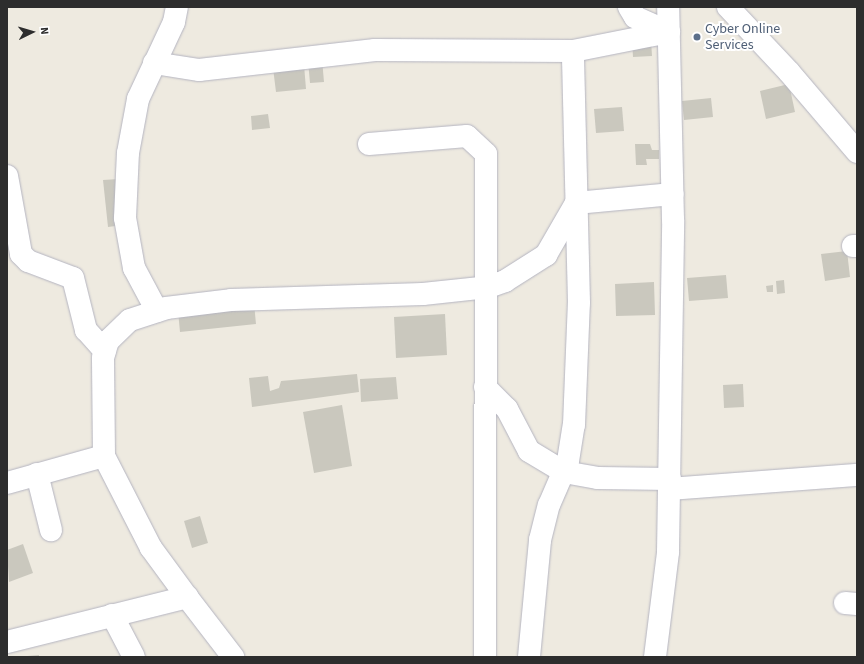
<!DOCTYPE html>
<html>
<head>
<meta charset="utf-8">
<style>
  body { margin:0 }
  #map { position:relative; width:864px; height:664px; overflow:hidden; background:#eeeae0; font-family:"Source Sans 3",sans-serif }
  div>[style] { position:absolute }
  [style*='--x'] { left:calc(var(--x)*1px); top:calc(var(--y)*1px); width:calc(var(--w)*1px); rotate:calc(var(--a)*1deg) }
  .building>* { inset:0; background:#cac8be }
  .roads { filter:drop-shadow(0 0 1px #b4b4c0) drop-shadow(0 0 1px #b4b4c0) }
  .minor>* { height:22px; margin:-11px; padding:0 11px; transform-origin:11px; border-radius:11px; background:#fff }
  .dots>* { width:11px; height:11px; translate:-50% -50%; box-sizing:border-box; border:2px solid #fff; border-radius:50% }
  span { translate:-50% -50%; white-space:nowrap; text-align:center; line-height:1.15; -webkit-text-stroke:4px #fff; paint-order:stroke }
  .service-label { font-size:14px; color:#4e5e75 }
  .left { translate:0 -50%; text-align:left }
  .frame { position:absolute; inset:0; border:8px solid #2d2d2d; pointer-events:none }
  .north { position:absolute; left:12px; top:12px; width:40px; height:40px; -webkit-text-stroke:3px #fff; paint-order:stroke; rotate:85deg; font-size:11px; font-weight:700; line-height:16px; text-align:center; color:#2d2d2d }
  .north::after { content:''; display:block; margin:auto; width:14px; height:18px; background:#2d2d2d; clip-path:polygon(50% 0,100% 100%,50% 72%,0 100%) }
</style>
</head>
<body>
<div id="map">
  <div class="building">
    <div style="clip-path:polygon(651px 41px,652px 56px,633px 57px,632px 42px)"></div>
    <div style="clip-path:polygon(322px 59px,324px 82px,310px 83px,308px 61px)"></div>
    <div style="clip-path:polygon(304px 65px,306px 89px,276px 92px,273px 68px)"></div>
    <div style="clip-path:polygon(789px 84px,795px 112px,766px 119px,760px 91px)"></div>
    <div style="clip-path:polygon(711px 98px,713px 117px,684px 120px,682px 101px)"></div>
    <div style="clip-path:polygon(622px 107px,624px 131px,596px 133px,594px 109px)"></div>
    <div style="clip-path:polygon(268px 114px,270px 128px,252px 130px,251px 116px)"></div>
    <div style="clip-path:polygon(635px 144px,650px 144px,652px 150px,659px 150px,659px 159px,646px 159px,647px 165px,636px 165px)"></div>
    <div style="clip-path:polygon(119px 179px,123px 225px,108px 227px,103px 180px)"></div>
    <div style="clip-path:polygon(847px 251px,850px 277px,825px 281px,821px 254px)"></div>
    <div style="clip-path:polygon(726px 275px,728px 298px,689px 301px,687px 278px)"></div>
    <div style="clip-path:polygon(784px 280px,785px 293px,777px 294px,776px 281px)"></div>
    <div style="clip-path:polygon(654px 282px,655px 315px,616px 316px,615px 284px)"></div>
    <div style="clip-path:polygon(773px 285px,773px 292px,767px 292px,766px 286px)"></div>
    <div style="clip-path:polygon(254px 303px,256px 324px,180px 332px,178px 311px)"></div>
    <div style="clip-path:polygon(445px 314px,447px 355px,396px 358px,394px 317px)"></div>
    <div style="clip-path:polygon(357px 374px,359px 392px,252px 407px,249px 378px,268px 376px,270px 391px,279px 388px,281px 381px)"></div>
    <div style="clip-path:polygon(396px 377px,398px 399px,361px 402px,360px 379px)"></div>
    <div style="clip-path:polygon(743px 384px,744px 407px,724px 408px,723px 385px)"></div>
    <div style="clip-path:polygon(342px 405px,352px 466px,314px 473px,303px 412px)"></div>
    <div style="clip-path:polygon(200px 516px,208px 543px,192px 548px,184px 521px)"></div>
    <div style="clip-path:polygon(23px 544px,33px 573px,9px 582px,7px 550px)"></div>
    <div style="clip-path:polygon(39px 655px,39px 657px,27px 657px,27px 656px)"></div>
  </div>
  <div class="roads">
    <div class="minor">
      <div style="--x:629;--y:7;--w:12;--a:59"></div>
      <div style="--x:635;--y:17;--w:37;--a:24"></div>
      <div style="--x:728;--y:7;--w:89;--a:46.8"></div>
      <div style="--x:789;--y:72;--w:105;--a:49.6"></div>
      <div style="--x:154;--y:63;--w:46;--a:8.8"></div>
      <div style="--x:199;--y:70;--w:177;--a:-6.5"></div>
      <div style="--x:375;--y:50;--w:198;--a:0.3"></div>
      <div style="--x:573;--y:51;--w:98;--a:-11.2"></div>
      <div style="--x:369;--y:144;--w:98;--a:-4.7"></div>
      <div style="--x:467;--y:136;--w:26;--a:43"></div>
      <div style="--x:486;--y:154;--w:503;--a:90.11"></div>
      <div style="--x:7;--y:176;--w:79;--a:79.8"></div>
      <div style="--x:21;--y:254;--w:10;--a:45"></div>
      <div style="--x:28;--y:261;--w:48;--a:20.7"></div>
      <div style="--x:73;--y:278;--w:54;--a:76"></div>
      <div style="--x:86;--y:330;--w:28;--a:48"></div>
      <div style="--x:853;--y:246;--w:4;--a:0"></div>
      <div style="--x:157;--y:311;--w:49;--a:-118.1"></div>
      <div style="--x:134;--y:268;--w:51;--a:-100.2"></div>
      <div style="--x:125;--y:218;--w:65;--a:-87.4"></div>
      <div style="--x:128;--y:153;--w:55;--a:-79.5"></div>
      <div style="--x:138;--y:99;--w:85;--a:-64.9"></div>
      <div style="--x:174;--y:22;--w:15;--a:-79"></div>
      <div style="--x:485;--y:387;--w:31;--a:45"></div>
      <div style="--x:507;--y:409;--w:47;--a:62.4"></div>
      <div style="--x:529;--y:451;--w:41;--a:31"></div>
      <div style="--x:564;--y:472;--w:35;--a:10"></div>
      <div style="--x:598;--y:478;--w:72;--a:0.8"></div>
      <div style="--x:37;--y:474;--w:58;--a:76"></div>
      <div style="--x:7;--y:483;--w:101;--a:-15.6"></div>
      <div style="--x:670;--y:489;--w:188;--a:-4.3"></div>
      <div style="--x:187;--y:597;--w:76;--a:52.5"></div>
      <div style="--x:845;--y:603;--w:12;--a:5"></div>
      <div style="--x:112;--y:615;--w:47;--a:62.4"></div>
      <div style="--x:7;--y:642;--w:186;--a:-14"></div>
      <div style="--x:187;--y:597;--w:61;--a:-126.3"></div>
      <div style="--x:151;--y:548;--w:103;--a:-117.1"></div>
      <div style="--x:104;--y:456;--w:98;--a:-90.6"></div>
      <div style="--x:103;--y:358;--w:18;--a:-74"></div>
      <div style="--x:108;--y:341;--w:30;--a:-44"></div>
      <div style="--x:130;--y:320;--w:38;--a:-18"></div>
      <div style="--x:166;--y:308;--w:65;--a:-7"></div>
      <div style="--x:231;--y:300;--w:192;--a:-1.8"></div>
      <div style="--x:423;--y:294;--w:65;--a:-6.1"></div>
      <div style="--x:488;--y:287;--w:18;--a:-19"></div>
      <div style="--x:505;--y:281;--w:49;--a:-32.4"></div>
      <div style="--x:546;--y:255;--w:60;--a:-60"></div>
      <div style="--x:576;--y:203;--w:97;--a:-5.3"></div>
      <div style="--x:529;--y:657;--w:118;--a:-84.6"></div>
      <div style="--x:540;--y:540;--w:36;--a:-76"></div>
      <div style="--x:549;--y:505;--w:48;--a:-66.6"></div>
      <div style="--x:568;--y:461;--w:36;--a:-81"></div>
      <div style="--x:574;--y:425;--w:122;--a:-87.7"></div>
      <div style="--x:579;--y:303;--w:252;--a:-91.4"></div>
      <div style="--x:655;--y:657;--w:106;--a:-82.9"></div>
      <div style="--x:668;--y:552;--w:332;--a:-89.1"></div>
      <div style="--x:673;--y:220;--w:213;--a:-91.3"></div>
    </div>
  </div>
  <div class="dots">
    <div style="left:697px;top:37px;background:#5c6f8a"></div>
  </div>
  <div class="service-label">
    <span class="left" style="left:705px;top:37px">Cyber Online<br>Services</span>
  </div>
  <div class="frame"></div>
  <div class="north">N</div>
</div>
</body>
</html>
